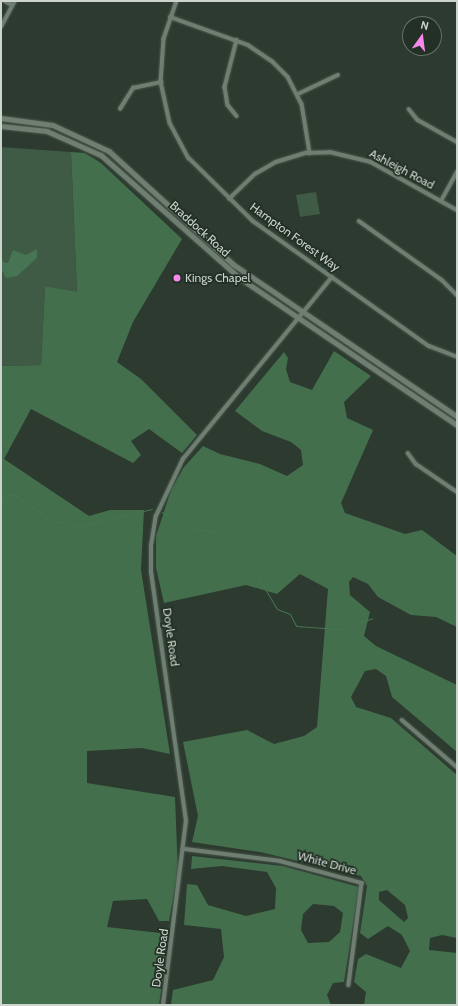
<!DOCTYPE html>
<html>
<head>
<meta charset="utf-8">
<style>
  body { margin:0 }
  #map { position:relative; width:458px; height:1006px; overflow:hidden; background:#2c3a2f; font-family:Cabin,sans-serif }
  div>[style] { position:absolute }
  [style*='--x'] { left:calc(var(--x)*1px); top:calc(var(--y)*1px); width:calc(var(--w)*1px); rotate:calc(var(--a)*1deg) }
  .green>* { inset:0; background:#3f5a45 }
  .forest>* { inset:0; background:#436f4d }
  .water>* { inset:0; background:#477452 }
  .stream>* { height:1px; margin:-0.5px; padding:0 0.5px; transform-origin:0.5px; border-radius:0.5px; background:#477452 }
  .roads { filter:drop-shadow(0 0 1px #4b574e) drop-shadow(0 0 1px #4b574e) }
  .street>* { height:3.5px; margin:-1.75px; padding:0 1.75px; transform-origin:1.75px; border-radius:1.75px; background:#6e7e71 }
  .secondary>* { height:4.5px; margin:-2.25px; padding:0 2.25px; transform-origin:2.25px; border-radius:2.25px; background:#6e7e71 }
  .dots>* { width:11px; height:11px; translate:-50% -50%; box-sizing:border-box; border:2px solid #223025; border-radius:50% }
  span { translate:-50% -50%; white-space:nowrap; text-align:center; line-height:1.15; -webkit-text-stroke:3.5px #223025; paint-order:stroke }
  .street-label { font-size:12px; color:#ccd4cd }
  .poi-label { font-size:12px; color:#ccd4cd }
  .left { translate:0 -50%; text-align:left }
  .frame { position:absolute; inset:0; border:2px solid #ccd4cd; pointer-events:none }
  .north { position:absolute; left:402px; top:16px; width:40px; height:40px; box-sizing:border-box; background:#223025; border:1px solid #667268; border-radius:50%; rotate:14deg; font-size:11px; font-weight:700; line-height:16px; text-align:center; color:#ccd4cd }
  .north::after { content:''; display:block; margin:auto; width:14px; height:18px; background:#f788ec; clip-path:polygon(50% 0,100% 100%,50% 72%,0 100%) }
</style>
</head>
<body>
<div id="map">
  <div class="green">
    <div style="clip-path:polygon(1px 147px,71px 152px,77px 293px,45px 286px,41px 365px,1px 366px)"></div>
    <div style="clip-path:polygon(316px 192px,320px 214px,300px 217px,296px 195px)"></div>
  </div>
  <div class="forest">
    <div style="clip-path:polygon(71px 152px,85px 153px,101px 163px,182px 239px,133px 322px,117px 362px,141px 379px,197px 435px,182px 453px,149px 429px,131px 441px,141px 455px,133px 463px,31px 409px,4px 459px,89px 516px,110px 510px,144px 510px,141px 570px,170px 754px,142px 748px,87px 751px,87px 783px,175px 797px,178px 873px,169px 921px,159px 921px,147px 899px,113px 901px,107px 927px,169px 934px,159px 1005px,1px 1005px,1px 366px,41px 365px,45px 286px,77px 292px)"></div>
    <div style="clip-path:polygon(evenodd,334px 351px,371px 376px,344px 402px,347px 418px,373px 430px,341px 503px,345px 513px,405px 534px,422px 530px,457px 556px,457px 627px,436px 617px,411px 615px,378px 597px,368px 584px,353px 577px,349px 582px,350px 595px,370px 612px,364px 636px,376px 646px,457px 685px,457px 752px,392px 697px,386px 676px,376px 669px,365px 671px,351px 697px,356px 707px,391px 718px,457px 775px,457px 938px,442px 935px,430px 938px,429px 950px,457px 953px,457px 1005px,364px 1005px,366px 992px,354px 982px,358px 959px,366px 954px,401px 968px,410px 951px,402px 935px,388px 926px,368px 939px,360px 933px,367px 886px,361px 876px,260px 852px,192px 842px,198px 816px,183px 742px,247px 730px,274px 744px,304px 736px,317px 727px,328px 589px,300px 574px,277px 594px,246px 585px,164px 603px,156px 568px,156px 536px,171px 490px,184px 467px,203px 446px,220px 454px,260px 464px,287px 476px,303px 465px,301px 450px,291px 442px,262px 431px,235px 411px,284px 352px,288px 358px,286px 369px,290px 382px,312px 390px,334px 351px,387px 890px,405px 905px,408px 918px,404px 922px,379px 900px,379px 892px,387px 890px)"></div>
    <div style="clip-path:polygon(evenodd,192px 856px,283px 866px,359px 887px,344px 982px,333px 983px,327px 995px,331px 1005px,171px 1005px,173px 990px,213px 980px,224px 957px,221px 929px,184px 925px,187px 884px,197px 885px,208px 905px,246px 916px,275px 909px,276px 888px,267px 872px,222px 866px,191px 869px,192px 856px,313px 904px,334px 906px,343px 913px,340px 932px,329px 942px,308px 943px,301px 930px,303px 914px,313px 904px)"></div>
  </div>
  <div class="water">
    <div style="clip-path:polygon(37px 249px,37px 258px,17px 276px,6px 278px,1px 268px,1px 253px,3px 262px,8px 263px,13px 250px,26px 255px)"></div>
  </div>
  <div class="stream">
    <div style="--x:1;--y:498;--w:13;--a:-18"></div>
    <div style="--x:13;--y:494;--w:46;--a:34.4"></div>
    <div style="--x:51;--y:520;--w:27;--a:15"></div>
    <div style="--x:77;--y:527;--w:77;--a:-13.5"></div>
    <div style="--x:162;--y:512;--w:27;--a:33"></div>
    <div style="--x:185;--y:527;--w:35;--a:10"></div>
    <div style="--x:219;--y:533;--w:45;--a:45"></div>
    <div style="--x:251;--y:565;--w:51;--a:59.4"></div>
    <div style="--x:277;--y:609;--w:14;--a:21"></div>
    <div style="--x:290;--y:614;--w:13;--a:63"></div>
    <div style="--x:296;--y:626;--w:43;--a:4"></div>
    <div style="--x:339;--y:629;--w:35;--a:-18"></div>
  </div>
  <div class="roads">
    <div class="street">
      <div style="--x:5;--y:1;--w:8;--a:30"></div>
      <div style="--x:177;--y:1;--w:40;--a:108.9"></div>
      <div style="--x:164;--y:39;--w:43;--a:94"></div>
      <div style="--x:161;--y:82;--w:42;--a:77.6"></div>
      <div style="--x:170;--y:123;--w:40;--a:62"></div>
      <div style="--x:189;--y:158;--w:90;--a:44.5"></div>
      <div style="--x:253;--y:221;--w:216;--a:35.4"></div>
      <div style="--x:429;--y:346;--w:30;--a:21"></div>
      <div style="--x:170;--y:17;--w:83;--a:19.7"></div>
      <div style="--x:248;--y:45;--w:30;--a:34"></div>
      <div style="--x:273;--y:62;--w:21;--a:45"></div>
      <div style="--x:288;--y:77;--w:30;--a:63"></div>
      <div style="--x:302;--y:104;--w:50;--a:80.7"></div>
      <div style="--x:1;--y:27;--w:30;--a:-62"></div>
      <div style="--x:237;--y:40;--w:49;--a:104.3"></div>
      <div style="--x:225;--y:87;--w:18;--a:81"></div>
      <div style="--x:228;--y:105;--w:14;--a:51"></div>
      <div style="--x:298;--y:94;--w:44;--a:-25.4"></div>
      <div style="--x:120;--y:109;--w:25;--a:-58"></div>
      <div style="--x:133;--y:88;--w:29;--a:-12"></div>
      <div style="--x:409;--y:109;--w:14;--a:51"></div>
      <div style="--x:418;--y:120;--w:45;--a:29.4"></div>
      <div style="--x:229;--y:199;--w:36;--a:-44"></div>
      <div style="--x:255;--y:174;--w:24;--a:-30"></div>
      <div style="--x:276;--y:162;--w:31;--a:-17"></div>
      <div style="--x:306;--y:153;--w:24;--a:-2"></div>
      <div style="--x:330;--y:152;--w:42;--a:13.7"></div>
      <div style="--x:371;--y:162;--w:98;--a:29.2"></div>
      <div style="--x:441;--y:201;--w:33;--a:-61"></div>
      <div style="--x:359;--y:221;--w:102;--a:35.4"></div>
      <div style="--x:442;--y:280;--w:21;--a:45"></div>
      <div style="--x:408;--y:453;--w:14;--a:54"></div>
      <div style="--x:416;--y:464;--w:50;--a:34.3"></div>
      <div style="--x:402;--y:720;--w:72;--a:40.5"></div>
      <div style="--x:185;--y:849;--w:96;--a:7.2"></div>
      <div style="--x:280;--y:861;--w:85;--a:15"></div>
      <div style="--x:362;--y:883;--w:103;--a:97.3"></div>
      <div style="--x:163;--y:1005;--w:185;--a:-82.9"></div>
      <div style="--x:186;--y:821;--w:250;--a:-98"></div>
      <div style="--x:151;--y:573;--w:27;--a:-90"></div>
      <div style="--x:151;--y:546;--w:30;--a:-81"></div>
      <div style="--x:156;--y:516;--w:63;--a:-64.7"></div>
      <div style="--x:183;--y:459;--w:235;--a:-50.7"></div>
    </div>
    <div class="secondary">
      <div style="--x:1;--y:118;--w:52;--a:7.7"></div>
      <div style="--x:53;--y:125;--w:62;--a:24.9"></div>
      <div style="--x:109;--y:151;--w:168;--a:42.3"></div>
      <div style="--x:233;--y:264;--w:271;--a:34.2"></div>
      <div style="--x:1;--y:126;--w:46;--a:6.2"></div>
      <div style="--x:47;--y:131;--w:59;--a:24"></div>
      <div style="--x:101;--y:155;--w:186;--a:41.5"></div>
      <div style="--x:240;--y:278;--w:262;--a:34.1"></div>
    </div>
  </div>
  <div class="dots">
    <div style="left:177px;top:278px;background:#f788ec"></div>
  </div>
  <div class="street-label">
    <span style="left:402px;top:169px;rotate:28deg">Ashleigh Road</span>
    <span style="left:200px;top:229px;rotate:42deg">Braddock Road</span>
    <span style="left:295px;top:237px;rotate:36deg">Hampton Forest Way</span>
    <span style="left:171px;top:637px;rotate:82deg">Doyle Road</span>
    <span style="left:327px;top:863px;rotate:15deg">White Drive</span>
    <span style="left:160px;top:958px;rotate:-82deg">Doyle Road</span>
  </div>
  <div class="poi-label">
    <span class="left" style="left:185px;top:278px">Kings Chapel</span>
  </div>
  <div class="frame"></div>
  <div class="north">N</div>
</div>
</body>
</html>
